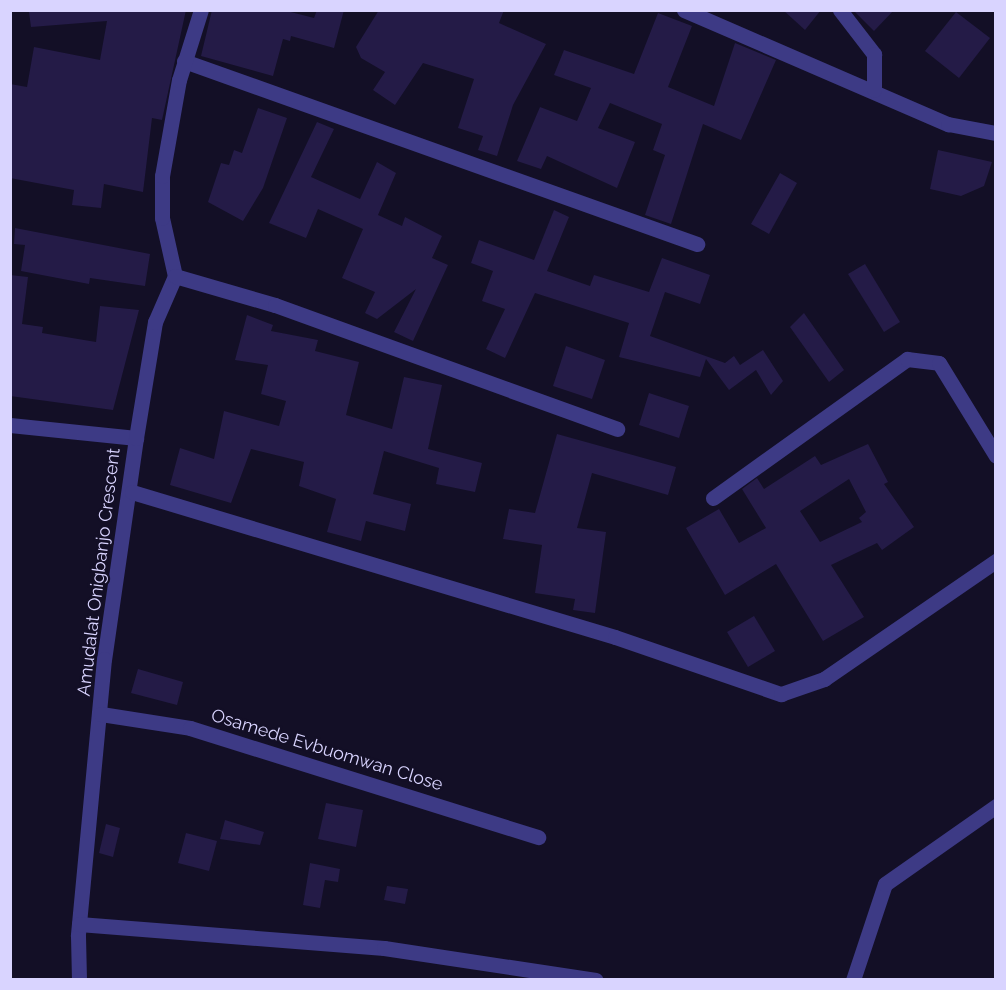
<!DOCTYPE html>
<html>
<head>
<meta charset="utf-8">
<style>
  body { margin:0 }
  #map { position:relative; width:1006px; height:990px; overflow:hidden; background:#130f26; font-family:Raleway,sans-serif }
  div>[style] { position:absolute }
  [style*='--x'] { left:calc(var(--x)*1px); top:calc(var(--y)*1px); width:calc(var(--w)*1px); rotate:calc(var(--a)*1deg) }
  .building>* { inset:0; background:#241b47 }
  .minor>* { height:15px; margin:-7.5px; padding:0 7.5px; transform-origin:7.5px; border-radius:7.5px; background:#3d3a85 }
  span { translate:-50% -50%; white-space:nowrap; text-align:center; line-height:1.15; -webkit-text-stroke:4.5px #130f26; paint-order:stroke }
  .street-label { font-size:18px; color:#d9d4ff }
  .frame { position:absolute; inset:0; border:12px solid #d9d4ff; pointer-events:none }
</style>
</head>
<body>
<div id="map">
  <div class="building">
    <div style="clip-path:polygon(186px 10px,162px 120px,152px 118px,143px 192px,104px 184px,101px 208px,72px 205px,74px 190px,10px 178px,10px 84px,27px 87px,34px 47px,100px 60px,107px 21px,31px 27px,29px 12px)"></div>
    <div style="clip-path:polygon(212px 10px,283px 10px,314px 18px,317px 10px,344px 10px,334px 48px,291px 36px,290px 41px,283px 39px,273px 76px,201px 56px)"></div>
    <div style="clip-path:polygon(379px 10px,504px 10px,499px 23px,546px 44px,513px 105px,497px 156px,478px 150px,483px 136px,458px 128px,474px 79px,423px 63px,395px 105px,373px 90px,385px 72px,361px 58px,356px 47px)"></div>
    <div style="clip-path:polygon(783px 10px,821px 10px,805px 30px)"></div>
    <div style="clip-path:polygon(853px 10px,894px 10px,874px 31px)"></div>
    <div style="clip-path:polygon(956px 12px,990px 38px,959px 78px,925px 51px)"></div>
    <div style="clip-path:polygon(658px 13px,692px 26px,668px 87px,714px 106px,735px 43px,776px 60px,741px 140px,703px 124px,671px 224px,645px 215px,665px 155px,653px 150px,662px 124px,610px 103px,598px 128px,635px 142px,617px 188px,547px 156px,541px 169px,517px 161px,540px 107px,577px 121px,591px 88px,554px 75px,564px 50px,634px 74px)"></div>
    <div style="clip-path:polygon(258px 108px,287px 118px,263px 188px,243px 221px,208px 202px,221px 163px,229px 165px,234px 150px,242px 153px)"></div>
    <div style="clip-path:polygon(317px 122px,334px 129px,311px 177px,360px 199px,377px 162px,396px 173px,378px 215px,402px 226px,405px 217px,442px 236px,432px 258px,448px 265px,413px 341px,394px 332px,416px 289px,377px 319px,365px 313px,375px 292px,342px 278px,363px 229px,318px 209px,306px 238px,269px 223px)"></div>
    <div style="clip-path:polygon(938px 150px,992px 162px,984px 186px,961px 196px,930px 189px)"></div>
    <div style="clip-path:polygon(780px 173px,797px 183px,769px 234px,751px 224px)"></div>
    <div style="clip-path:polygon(554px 210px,569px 217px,547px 271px,590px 286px,594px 275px,649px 292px,662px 258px,710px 275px,700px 304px,665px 292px,650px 336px,725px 363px,734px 356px,740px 365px,763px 350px,783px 381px,771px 395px,756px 370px,729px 390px,706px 359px,700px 377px,619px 357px,629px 323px,535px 293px,505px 358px,486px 349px,505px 309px,482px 301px,493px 271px,471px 263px,479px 240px,534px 260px)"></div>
    <div style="clip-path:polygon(15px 228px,150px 254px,145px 286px,90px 278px,89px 284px,21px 271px,25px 245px,14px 244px)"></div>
    <div style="clip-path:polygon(865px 264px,900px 322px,884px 332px,848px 274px)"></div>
    <div style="clip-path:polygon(10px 275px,28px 277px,22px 324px,43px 327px,42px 333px,96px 342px,100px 306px,139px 310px,113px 410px,10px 396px)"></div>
    <div style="clip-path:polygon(804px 313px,844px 370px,829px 382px,790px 327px)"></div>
    <div style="clip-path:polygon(247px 315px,273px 325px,271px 331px,318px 340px,315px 351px,359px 362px,346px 415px,392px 429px,404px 377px,442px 385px,428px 449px,482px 463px,475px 492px,436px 484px,439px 468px,384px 451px,373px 494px,411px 504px,405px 531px,366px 521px,361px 541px,327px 532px,336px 499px,299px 486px,304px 462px,251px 449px,231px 503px,170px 485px,180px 448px,214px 459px,224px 411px,279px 426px,286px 401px,261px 394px,268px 365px,235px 360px)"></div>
    <div style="clip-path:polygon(566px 346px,605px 360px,592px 399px,553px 386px)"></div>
    <div style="clip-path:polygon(649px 393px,689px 406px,679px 438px,639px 425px)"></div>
    <div style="clip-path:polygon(557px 434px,676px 467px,668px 495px,592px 473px,577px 528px,606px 532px,595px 613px,573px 610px,575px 599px,535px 593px,542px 545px,503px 539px,509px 509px,535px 513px)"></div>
    <div style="clip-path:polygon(evenodd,868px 444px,888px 482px,884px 484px,914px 527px,882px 550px,877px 543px,831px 565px,864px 617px,823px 641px,776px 564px,725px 595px,686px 528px,719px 509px,739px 543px,766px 528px,742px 489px,757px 478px,764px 489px,815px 456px,821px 465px,868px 444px,849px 479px,866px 512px,859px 518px,862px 522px,820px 542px,800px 511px,849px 479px)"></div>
    <div style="clip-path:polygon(754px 616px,775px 651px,748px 667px,727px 632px)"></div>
    <div style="clip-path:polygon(138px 669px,183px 682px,177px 705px,131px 693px)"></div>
    <div style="clip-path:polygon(326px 803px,363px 810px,356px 847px,318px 839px)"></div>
    <div style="clip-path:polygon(225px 820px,264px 832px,260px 845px,220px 839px)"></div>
    <div style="clip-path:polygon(106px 824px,120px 828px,113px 857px,99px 853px)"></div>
    <div style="clip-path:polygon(186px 833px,217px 841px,209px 871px,178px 863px)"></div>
    <div style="clip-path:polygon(310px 863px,340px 869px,338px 882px,325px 880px,320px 908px,303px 905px)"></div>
    <div style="clip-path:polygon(387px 886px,408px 889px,405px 904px,384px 900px)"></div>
  </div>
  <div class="minor">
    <div style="--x:684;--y:10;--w:288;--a:23.4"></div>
    <div style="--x:948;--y:124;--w:49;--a:10.6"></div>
    <div style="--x:840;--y:10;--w:56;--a:52.3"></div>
    <div style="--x:874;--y:54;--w:36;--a:90"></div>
    <div style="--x:184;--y:61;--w:545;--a:19.63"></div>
    <div style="--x:175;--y:276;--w:59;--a:-102.6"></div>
    <div style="--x:162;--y:218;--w:42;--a:-90"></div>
    <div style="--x:162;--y:176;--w:97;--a:-80"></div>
    <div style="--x:179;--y:80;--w:73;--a:-72.6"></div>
    <div style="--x:10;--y:425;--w:127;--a:5.9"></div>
    <div style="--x:136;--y:438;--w:223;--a:98.2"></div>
    <div style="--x:104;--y:659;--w:278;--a:95.4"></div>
    <div style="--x:78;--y:936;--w:44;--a:88.7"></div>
    <div style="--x:136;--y:438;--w:118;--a:-80.7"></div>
    <div style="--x:155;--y:322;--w:50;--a:-66.5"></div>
    <div style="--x:175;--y:276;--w:104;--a:16.2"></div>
    <div style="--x:275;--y:305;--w:364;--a:19.9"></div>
    <div style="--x:132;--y:492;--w:504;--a:16.71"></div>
    <div style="--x:615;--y:637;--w:176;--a:19"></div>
    <div style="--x:781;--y:694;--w:46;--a:-19.2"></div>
    <div style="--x:824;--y:679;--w:209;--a:-34.5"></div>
    <div style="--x:713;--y:498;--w:239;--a:-35.6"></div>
    <div style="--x:907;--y:359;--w:32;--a:7"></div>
    <div style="--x:939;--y:363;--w:109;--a:58.5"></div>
    <div style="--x:101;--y:714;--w:90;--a:8.9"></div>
    <div style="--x:190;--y:728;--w:365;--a:17.4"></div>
    <div style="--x:79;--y:924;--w:306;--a:4.5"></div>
    <div style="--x:384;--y:948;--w:214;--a:8.6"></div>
    <div style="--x:853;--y:980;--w:101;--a:-71.6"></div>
    <div style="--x:885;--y:884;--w:136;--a:-35.1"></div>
  </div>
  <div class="street-label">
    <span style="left:99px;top:572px;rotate:-83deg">Amudalat Onigbanjo Crescent</span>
    <span style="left:327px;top:750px;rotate:17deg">Osamede Evbuomwan Close</span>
  </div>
  <div class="frame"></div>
</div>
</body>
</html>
